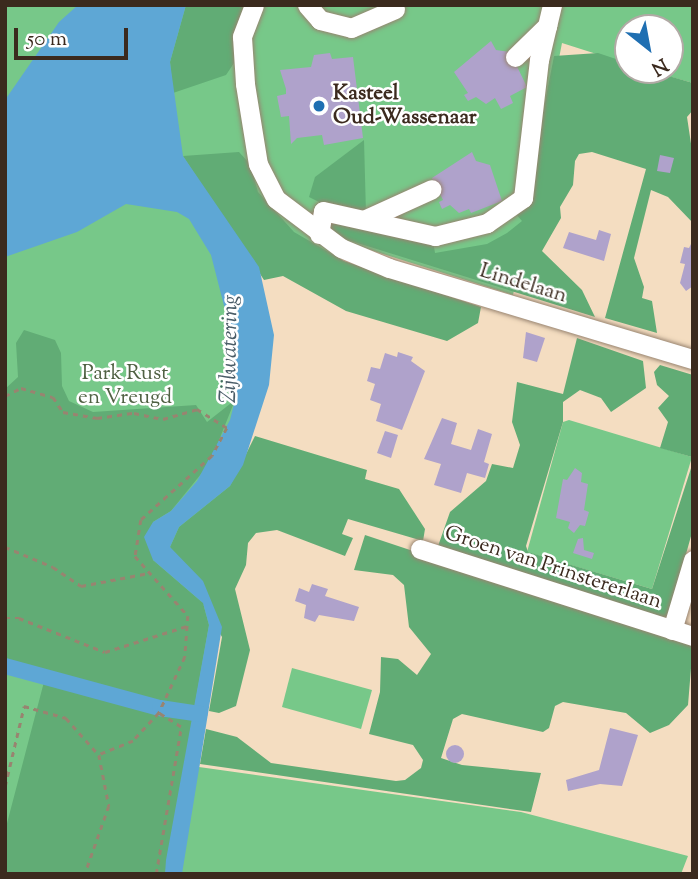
<!DOCTYPE html>
<html>
<head>
<meta charset="utf-8">
<style>
  body { margin:0 }
  #map { position:relative; width:698px; height:879px; overflow:hidden; background:#f4ddc1; font-family:"Sorts Mill Goudy",serif }
  div>[style] { position:absolute }
  [style*='--x'] { left:calc(var(--x)*1px); top:calc(var(--y)*1px); width:calc(var(--w)*1px); rotate:calc(var(--a)*1deg) }
  .green>* { inset:0; background:#77c889 }
  .forest>* { inset:0; background:#61ac75 }
  .water>* { inset:0; background:#5ea7d5 }
  .canal>* { height:16px; margin:-8px; padding:0 8px; transform-origin:8px; border-radius:8px; background:#5ea7d5 }
  .building>* { inset:0; background:#afa2cb }
  .round { border-radius:50% }
  .path>* { height:2.5px; margin-top:-1.25px; transform-origin:0; background:repeating-linear-gradient(90deg,#988470 0 5px,transparent 0 10px) }
  .roads { filter:drop-shadow(0 0 2px #988470) drop-shadow(0 0 2px #988470) }
  .minor>* { height:19px; margin:-9.5px; padding:0 9.5px; transform-origin:9.5px; border-radius:9.5px; background:#fff }
  .dots>* { width:19px; height:19px; translate:-50% -50%; box-sizing:border-box; border:4px solid #fff; border-radius:50% }
  span { translate:-50% -50%; white-space:nowrap; text-align:center; line-height:1.15; -webkit-text-stroke:5px #fff; paint-order:stroke }
  .poi-label { font-size:21px; color:#3b2a1e; font-weight:700 }
  .left { translate:0 -50%; text-align:left }
  .street-label { font-size:21px; color:#3b2a1e }
  .park-label { font-size:21px; color:#506143 }
  .water-label { font-size:23px; color:#495c67; font-style:italic }
  .frame { position:absolute; inset:0; border:7px solid #3b2a1e; pointer-events:none }
  .north { position:absolute; left:614px; top:14px; width:70px; height:70px; box-sizing:border-box; background:#fff; border:2px solid #b1aaa5; border-radius:50%; rotate:149deg; font-size:19px; font-weight:700; line-height:28px; text-align:center; color:#3b2a1e }
  .north::after { content:''; display:block; margin:auto; width:24px; height:32px; background:#1f6fb2; clip-path:polygon(50% 0,100% 100%,50% 72%,0 100%) }
  .scale { position:absolute; left:14px; top:28px; width:114px; height:32px; box-sizing:border-box; border:4px solid #3b2a1e; border-top:0; padding-left:9px; font-size:21px; line-height:24px; white-space:nowrap; color:#3b2a1e; -webkit-text-stroke:5px #fff; paint-order:stroke }
</style>
</head>
<body>
<div id="map">
  <div class="green">
    <div style="clip-path:polygon(5px 5px,126px 5px,5px 148px)"></div>
    <div style="clip-path:polygon(171px 5px,693px 5px,693px 83px,646px 70px,670px 70px,670px 28px,628px 28px,628px 64px,562px 43px,513px 295px,345px 242px,332px 280px,244px 251px,168px 163px)"></div>
    <div style="clip-path:polygon(118px 186px,217px 218px,247px 408px,199px 767px,521px 812px,688px 856px,681px 874px,5px 874px,5px 231px)"></div>
    <div style="clip-path:polygon(569px 420px,692px 457px,652px 589px,527px 552px,563px 422px)"></div>
    <div style="clip-path:polygon(292px 668px,372px 690px,361px 729px,282px 707px)"></div>
  </div>
  <div class="forest">
    <div style="clip-path:polygon(186px 5px,249px 5px,236px 39px,234px 63px,226px 75px,173px 93px,170px 62px)"></div>
    <div style="clip-path:polygon(598px 53px,628px 63px,628px 70px,648px 70px,693px 83px,693px 110px,687px 117px,693px 157px,693px 223px,668px 197px,651px 190px,634px 258px,644px 287px,642px 298px,652px 301px,657px 333px,605px 318px,646px 169px,592px 152px,579px 154px,575px 161px,573px 185px,560px 207px,561px 218px,542px 251px,582px 290px,595px 317px,322px 232px,328px 217px,433px 240px,435px 253px,487px 244px,507px 233px,522px 221px,515px 213px,532px 169px,554px 56px)"></div>
    <div style="clip-path:polygon(364px 140px,366px 214px,329px 207px,309px 197px,315px 177px)"></div>
    <div style="clip-path:polygon(239px 152px,250px 164px,258px 192px,294px 232px,344px 261px,481px 307px,478px 323px,447px 341px,346px 311px,283px 276px,264px 280px,183px 156px)"></div>
    <div style="clip-path:polygon(24px 330px,55px 340px,61px 353px,62px 386px,69px 401px,93px 412px,196px 405px,207px 422px,235px 400px,210px 463px,171px 511px,153px 522px,153px 560px,203px 603px,209px 625px,165px 874px,5px 874px,5px 831px,45px 678px,5px 668px,5px 389px,18px 377px,16px 343px)"></div>
    <div style="clip-path:polygon(577px 338px,643px 361px,646px 388px,611px 412px,601px 398px,580px 390px,563px 402px,563px 422px,526px 546px,528px 552px,652px 589px,693px 462px,692px 457px,660px 448px,668px 422px,658px 408px,669px 396px,657px 385px,654px 372px,660px 365px,693px 375px,693px 529px,669px 615px,662px 623px,437px 549px,450px 512px,486px 481px,492px 464px,513px 468px,520px 445px,512px 422px,517px 382px,563px 394px)"></div>
    <div style="clip-path:polygon(255px 436px,367px 470px,365px 479px,399px 489px,425px 529px,423px 541px,348px 519px,342px 534px,353px 538px,345px 556px,277px 530px,256px 533px,248px 543px,246px 565px,235px 589px,250px 650px,236px 706px,219px 713px,209px 711px,222px 637px,170px 547px,179px 527px,230px 486px)"></div>
    <div style="clip-path:polygon(365px 535px,693px 644px,688px 705px,669px 725px,650px 733px,626px 713px,563px 702px,555px 706px,549px 728px,543px 732px,462px 714px,453px 719px,441px 758px,462px 765px,541px 773px,531px 812px,200px 764px,206px 729px,237px 737px,271px 763px,396px 781px,405px 780px,421px 768px,423px 760px,413px 745px,369px 734px,380px 692px,381px 657px,398px 659px,417px 675px,431px 654px,409px 627px,404px 585px,393px 575px,354px 570px)"></div>
  </div>
  <div class="water">
    <div style="clip-path:polygon(78px 5px,186px 5px,170px 62px,183px 156px,259px 267px,274px 335px,269px 385px,243px 465px,230px 486px,179px 527px,170px 547px,203px 581px,222px 627px,182px 874px,165px 874px,166px 860px,209px 625px,203px 603px,153px 560px,144px 537px,153px 522px,171px 511px,197px 481px,230px 420px,235px 400px,232px 337px,211px 255px,189px 219px,177px 212px,126px 204px,77px 232px,5px 257px,5px 100px,59px 22px)"></div>
  </div>
  <div class="canal">
    <div style="--x:5;--y:666;--w:161;--a:15.2"></div>
    <div style="--x:160;--y:708;--w:40;--a:8.5"></div>
  </div>
  <div class="building">
    <div style="clip-path:polygon(491px 41px,496px 50px,510px 52px,527px 87px,510px 96px,513px 103px,501px 109px,495px 98px,486px 104px,476px 97px,468px 101px,464px 95px,468px 93px,454px 72px)"></div>
    <div style="clip-path:polygon(330px 53px,332px 59px,353px 57px,363px 138px,324px 145px,322px 135px,297px 138px,291px 144px,289px 116px,281px 117px,277px 96px,286px 94px,286px 89px,280px 70px,311px 67px,314px 55px)"></div>
    <div style="clip-path:polygon(472px 152px,476px 161px,490px 165px,502px 201px,471px 213px,469px 209px,459px 213px,450px 205px,442px 209px,439px 202px,443px 200px,432px 178px)"></div>
    <div style="clip-path:polygon(660px 155px,674px 158px,670px 173px,657px 171px)"></div>
    <div style="clip-path:polygon(599px 230px,611px 234px,604px 261px,563px 248px,569px 232px,596px 240px)"></div>
    <div style="clip-path:polygon(691px 244px,693px 286px,686px 291px,680px 283px,685px 264px,680px 263px,684px 247px,689px 248px)"></div>
    <div style="clip-path:polygon(526px 332px,545px 338px,537px 362px,523px 358px)"></div>
    <div style="clip-path:polygon(398px 352px,413px 357px,411px 361px,425px 371px,402px 430px,376px 421px,381px 404px,370px 400px,375px 384px,367px 381px,371px 367px,380px 369px,385px 353px,397px 357px)"></div>
    <div style="clip-path:polygon(442px 418px,457px 423px,451px 444px,471px 450px,478px 429px,492px 434px,484px 462px,489px 464px,485px 478px,467px 473px,461px 493px,434px 485px,441px 464px,424px 459px)"></div>
    <div style="clip-path:polygon(385px 431px,398px 435px,391px 458px,377px 453px)"></div>
    <div style="clip-path:polygon(575px 468px,582px 473px,581px 482px,588px 484px,584px 510px,589px 512px,585px 526px,580px 525px,574px 533px,568px 528px,570px 522px,556px 518px,563px 479px,567px 480px)"></div>
    <div style="clip-path:polygon(583px 538px,584px 550px,594px 553px,592px 559px,573px 553px,578px 539px)"></div>
    <div style="clip-path:polygon(312px 584px,328px 589px,325px 596px,359px 607px,354px 621px,319px 615px,315px 622px,304px 618px,306px 605px,295px 601px,299px 588px,309px 592px)"></div>
    <div style="clip-path:polygon(610px 728px,638px 735px,622px 786px,600px 784px,568px 791px,566px 780px,599px 770px)"></div>
    <div class="round" style="left:446px;top:745px;width:18px;height:18px"></div>
  </div>
  <div class="path">
    <div style="--x:693;--y:39;--w:1;--a:90"></div>
    <div style="--x:5;--y:396;--w:18;--a:-27"></div>
    <div style="--x:21;--y:388;--w:33;--a:16"></div>
    <div style="--x:53;--y:397;--w:18;--a:56"></div>
    <div style="--x:63;--y:412;--w:35;--a:10"></div>
    <div style="--x:97;--y:418;--w:37;--a:-8"></div>
    <div style="--x:134;--y:413;--w:30;--a:12"></div>
    <div style="--x:163;--y:419;--w:35;--a:-16"></div>
    <div style="--x:197;--y:409;--w:36;--a:32"></div>
    <div style="--x:227;--y:428;--w:32;--a:118"></div>
    <div style="--x:212;--y:456;--w:96;--a:138"></div>
    <div style="--x:141;--y:520;--w:36;--a:99"></div>
    <div style="--x:135;--y:556;--w:80;--a:48.5"></div>
    <div style="--x:188;--y:616;--w:41;--a:94.2"></div>
    <div style="--x:185;--y:657;--w:62;--a:114.9"></div>
    <div style="--x:159;--y:713;--w:38;--a:133"></div>
    <div style="--x:133;--y:741;--w:37;--a:158"></div>
    <div style="--x:99;--y:755;--w:52;--a:78.9"></div>
    <div style="--x:109;--y:806;--w:72;--a:109.4"></div>
    <div style="--x:5;--y:547;--w:52;--a:22.6"></div>
    <div style="--x:53;--y:567;--w:34;--a:34"></div>
    <div style="--x:81;--y:586;--w:69;--a:-10.8"></div>
    <div style="--x:5;--y:618;--w:14;--a:0"></div>
    <div style="--x:19;--y:618;--w:92;--a:21.6"></div>
    <div style="--x:105;--y:652;--w:86;--a:-17.6"></div>
    <div style="--x:5;--y:786;--w:82;--a:-76.6"></div>
    <div style="--x:24;--y:706;--w:44;--a:15.9"></div>
    <div style="--x:66;--y:718;--w:50;--a:48.3"></div>
    <div style="--x:156;--y:874;--w:149;--a:-80.3"></div>
    <div style="--x:181;--y:727;--w:26;--a:-148"></div>
  </div>
  <div class="roads">
    <div class="minor">
      <div style="--x:254;--y:5;--w:34;--a:111"></div>
      <div style="--x:242;--y:37;--w:47;--a:86.3"></div>
      <div style="--x:245;--y:84;--w:81;--a:80.8"></div>
      <div style="--x:258;--y:164;--w:39;--a:63"></div>
      <div style="--x:276;--y:199;--w:81;--a:37"></div>
      <div style="--x:341;--y:248;--w:52;--a:22.6"></div>
      <div style="--x:389;--y:268;--w:317;--a:16.7"></div>
      <div style="--x:307;--y:5;--w:20;--a:49"></div>
      <div style="--x:320;--y:20;--w:32;--a:14"></div>
      <div style="--x:351;--y:28;--w:48;--a:-23.4"></div>
      <div style="--x:515;--y:57;--w:45;--a:-44.1"></div>
      <div style="--x:366;--y:219;--w:72;--a:-24.4"></div>
      <div style="--x:319;--y:234;--w:23;--a:-80"></div>
      <div style="--x:323;--y:211;--w:115;--a:12.6"></div>
      <div style="--x:435;--y:236;--w:54;--a:-14"></div>
      <div style="--x:487;--y:223;--w:44;--a:-34.8"></div>
      <div style="--x:523;--y:198;--w:139;--a:-83.4"></div>
      <div style="--x:539;--y:60;--w:57;--a:-76.7"></div>
      <div style="--x:420;--y:549;--w:287;--a:17.7"></div>
      <div style="--x:672;--y:630;--w:73;--a:-73.3"></div>
    </div>
  </div>
  <div class="dots">
    <div style="left:319px;top:106px;background:#1f6fb2"></div>
  </div>
  <div class="poi-label">
    <span class="left" style="left:333px;top:106px">Kasteel<br>Oud-Wassenaar</span>
  </div>
  <div class="street-label">
    <span style="left:523px;top:284px;rotate:17deg">Lindelaan</span>
    <span style="left:553px;top:568px;rotate:18deg">Groen van Prinstererlaan</span>
  </div>
  <div class="park-label">
    <span style="left:125px;top:386px">Park Rust<br>en Vreugd</span>
  </div>
  <div class="water-label">
    <span style="left:231px;top:349px;rotate:-89deg">Zijlwatering</span>
  </div>
  <div class="frame"></div>
  <div class="north">N</div>
  <div class="scale">50 m</div>
</div>
</body>
</html>
